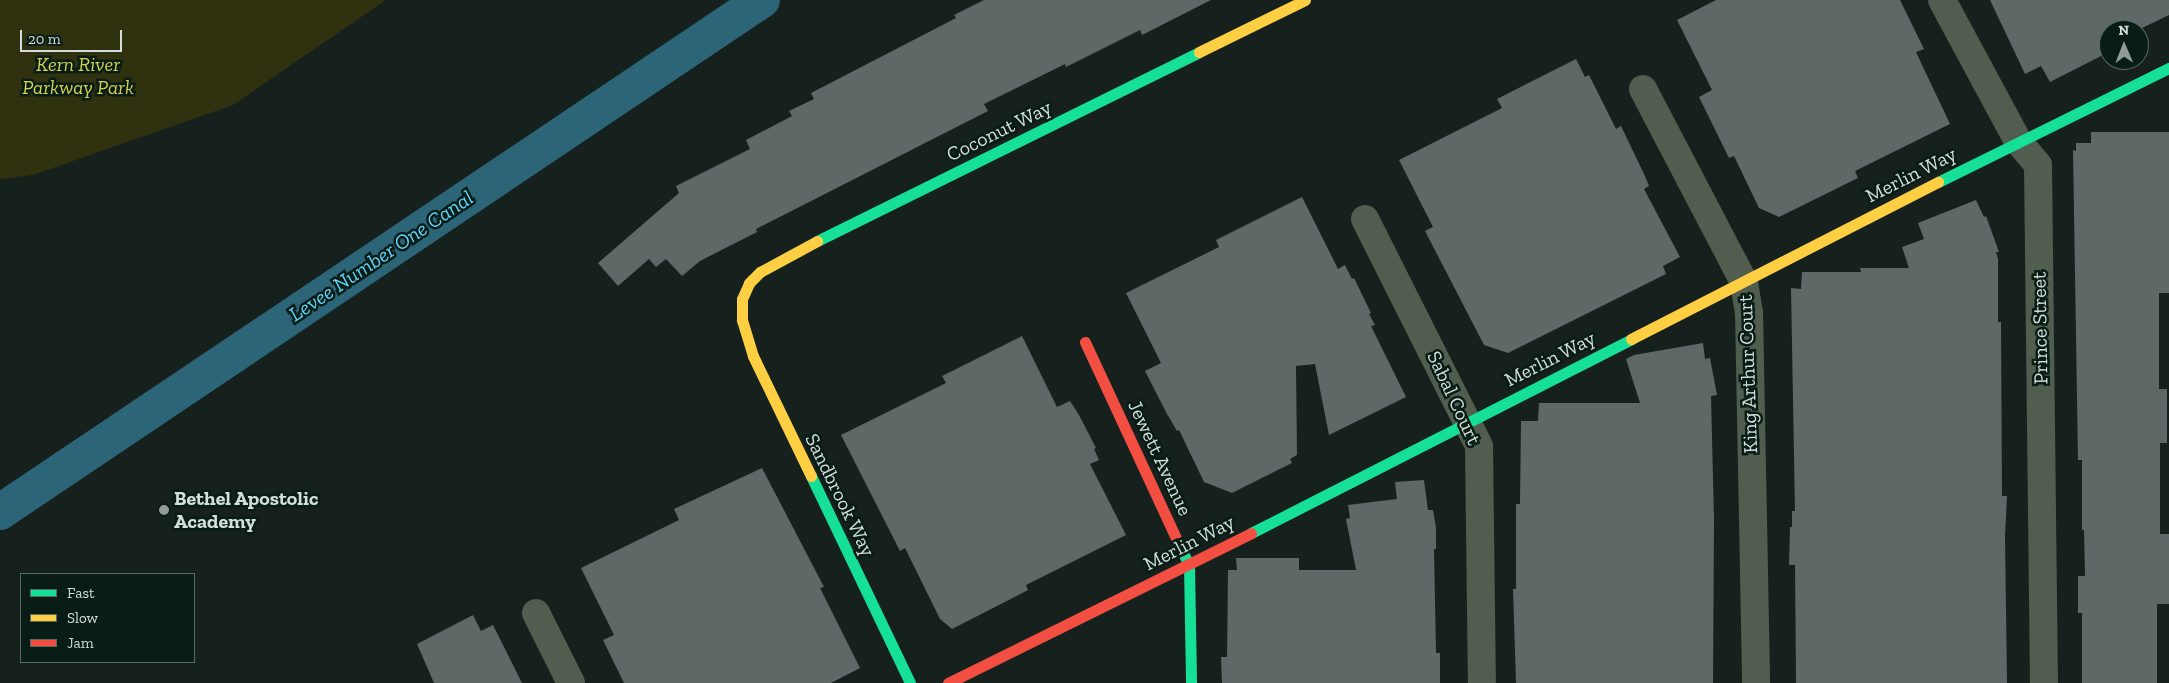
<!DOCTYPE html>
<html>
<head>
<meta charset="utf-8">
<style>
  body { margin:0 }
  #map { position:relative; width:2169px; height:683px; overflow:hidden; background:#16211d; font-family:"Zilla Slab",serif }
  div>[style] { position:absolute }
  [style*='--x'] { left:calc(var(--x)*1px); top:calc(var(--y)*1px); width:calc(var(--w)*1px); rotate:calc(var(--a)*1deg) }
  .green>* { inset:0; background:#2f310f }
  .canal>* { height:36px; margin:-18px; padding:0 18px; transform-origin:18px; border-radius:18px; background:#2c6478 }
  .building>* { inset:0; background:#5e6866 }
  .street>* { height:28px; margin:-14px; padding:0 14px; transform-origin:14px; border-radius:14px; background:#515d4e }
  .fast>* { height:11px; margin:-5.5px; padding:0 5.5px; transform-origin:5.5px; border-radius:5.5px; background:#16e098 }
  .slow>* { height:11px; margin:-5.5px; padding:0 5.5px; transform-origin:5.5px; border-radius:5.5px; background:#ffcf43 }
  .jam>* { height:11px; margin:-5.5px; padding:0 5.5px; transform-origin:5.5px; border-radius:5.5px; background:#f24e42 }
  .dots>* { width:14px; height:14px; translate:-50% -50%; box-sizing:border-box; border:2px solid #091c15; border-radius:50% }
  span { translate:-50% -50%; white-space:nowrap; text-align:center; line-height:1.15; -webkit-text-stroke:5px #091c15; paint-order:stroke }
  .park-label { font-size:20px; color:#d2d150; font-style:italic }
  .street-label { font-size:20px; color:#d3dfda }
  .poi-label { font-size:20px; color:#d3dfda; font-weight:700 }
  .left { translate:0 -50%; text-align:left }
  .water-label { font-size:21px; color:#5fd4fd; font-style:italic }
  .legend { position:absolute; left:20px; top:573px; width:175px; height:90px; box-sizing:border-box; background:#091c15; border:1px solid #5a6a64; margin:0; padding:6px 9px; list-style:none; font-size:15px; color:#d3dfda }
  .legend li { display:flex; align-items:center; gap:10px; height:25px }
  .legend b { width:25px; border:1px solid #5a6a64 }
  .north { position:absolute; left:2099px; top:20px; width:50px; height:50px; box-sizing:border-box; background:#091c15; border:1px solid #5a6a64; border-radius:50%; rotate:359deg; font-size:14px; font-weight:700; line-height:20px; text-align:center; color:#d3dfda }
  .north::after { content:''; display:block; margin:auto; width:18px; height:22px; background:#919c98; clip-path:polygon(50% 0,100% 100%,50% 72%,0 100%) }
  .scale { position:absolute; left:20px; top:30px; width:102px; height:22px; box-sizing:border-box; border:2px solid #d3dfda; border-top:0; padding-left:6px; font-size:15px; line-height:18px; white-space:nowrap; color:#d3dfda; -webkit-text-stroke:4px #091c15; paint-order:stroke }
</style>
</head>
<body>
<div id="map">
  <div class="green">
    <div style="clip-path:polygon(0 0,386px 0,233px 105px,33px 175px,0 179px)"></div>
  </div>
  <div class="canal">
    <div style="--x:0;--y:512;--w:918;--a:-33.9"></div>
  </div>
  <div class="building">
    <div style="clip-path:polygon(984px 0,1211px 0,1142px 35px,1140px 30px,1066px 67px,1065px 64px,984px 104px,988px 111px,756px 229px,757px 232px,700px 261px,682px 276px,666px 259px,656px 267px,649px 259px,618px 286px,598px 263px,679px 193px,676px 186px,750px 149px,746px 140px,792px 116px,789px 111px,814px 99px,811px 93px,956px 18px,954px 15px)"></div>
    <div style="clip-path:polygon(1716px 0,1900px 0,1924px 49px,1916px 52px,1950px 124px,1855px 171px,1858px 178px,1779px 217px,1759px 208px,1734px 156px,1729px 158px,1699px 97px,1712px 90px,1677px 20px)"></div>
    <div style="clip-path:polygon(1990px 0,2169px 0,2169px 15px,2138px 30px,2109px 30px,2109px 52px,2050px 82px,2041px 66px,2025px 74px)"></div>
    <div style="clip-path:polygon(1576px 59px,1585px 77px,1589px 75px,1616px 129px,1621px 126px,1645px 176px,1649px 186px,1644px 189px,1680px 257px,1663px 266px,1666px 274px,1508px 353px,1484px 345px,1425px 231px,1433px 227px,1399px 160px,1502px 108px,1497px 99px)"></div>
    <div style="clip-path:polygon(2091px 132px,2169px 132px,2169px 293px,2159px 293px,2159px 389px,2167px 389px,2167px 443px,2160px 443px,2160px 534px,2169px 534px,2169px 604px,2157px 604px,2157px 683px,2082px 683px,2082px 613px,2078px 613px,2078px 576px,2085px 576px,2084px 530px,2082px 530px,2082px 460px,2078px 460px,2073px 150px,2076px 151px,2076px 143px,2091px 143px)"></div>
    <div style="clip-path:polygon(1302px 197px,1338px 269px,1345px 265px,1352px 279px,1354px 278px,1371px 313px,1369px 314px,1375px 325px,1371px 326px,1406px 397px,1329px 435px,1315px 364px,1296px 366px,1297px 455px,1290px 459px,1292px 463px,1232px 493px,1204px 482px,1179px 430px,1177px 431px,1167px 414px,1145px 371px,1161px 363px,1126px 293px,1219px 247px,1216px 240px)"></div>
    <div style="clip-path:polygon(1976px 200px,1984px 217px,1986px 216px,1999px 252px,1996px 252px,1998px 259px,1998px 322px,2001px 322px,2002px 496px,2007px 496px,2005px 536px,2007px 683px,1796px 683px,1795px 565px,1789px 565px,1790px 527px,1792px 527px,1792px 511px,1795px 511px,1791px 288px,1801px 289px,1802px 272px,1861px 272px,1860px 268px,1909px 268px,1902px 247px,1924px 239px,1918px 223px)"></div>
    <div style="clip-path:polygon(1022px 336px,1057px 407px,1070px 401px,1079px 415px,1096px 448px,1094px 449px,1099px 460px,1090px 464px,1126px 535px,1026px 585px,1028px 590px,952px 629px,940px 619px,905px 548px,900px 551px,841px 435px,946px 383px,942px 376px)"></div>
    <div style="clip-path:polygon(1703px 343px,1705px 359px,1710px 358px,1717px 395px,1711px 396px,1714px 519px,1713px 683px,1516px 683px,1513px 589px,1516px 589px,1516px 504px,1520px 504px,1521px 421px,1538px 421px,1539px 403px,1640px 403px,1626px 359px,1634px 355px)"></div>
    <div style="clip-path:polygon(762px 468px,824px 587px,820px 588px,860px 668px,831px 683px,624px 683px,603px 640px,614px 635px,581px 568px,679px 520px,674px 509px)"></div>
    <div style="clip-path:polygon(1424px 480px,1428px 510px,1433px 510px,1436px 528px,1436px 549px,1434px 549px,1436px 653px,1440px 653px,1440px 683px,1222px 683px,1221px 657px,1227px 657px,1228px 570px,1237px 570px,1236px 558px,1299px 558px,1299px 570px,1356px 570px,1346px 519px,1350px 518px,1348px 505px,1397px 499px,1395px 482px)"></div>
    <div style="clip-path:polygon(473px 615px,481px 631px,493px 625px,522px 683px,434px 683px,417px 644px)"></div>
  </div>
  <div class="street">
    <div style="--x:1942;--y:0;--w:160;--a:61.7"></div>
    <div style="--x:2018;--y:141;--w:31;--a:50"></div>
    <div style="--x:2038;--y:165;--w:518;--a:89.34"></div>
    <div style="--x:1643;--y:89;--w:218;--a:62.4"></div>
    <div style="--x:1744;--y:282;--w:30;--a:81"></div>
    <div style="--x:1749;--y:312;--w:371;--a:88.9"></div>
    <div style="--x:1365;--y:219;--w:254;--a:63.3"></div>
    <div style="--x:1479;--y:446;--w:237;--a:89.3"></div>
    <div style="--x:536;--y:613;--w:78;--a:63.4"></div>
  </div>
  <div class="fast">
    <div style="--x:1938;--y:182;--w:258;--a:-26.3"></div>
    <div style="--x:817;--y:241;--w:426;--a:-26.3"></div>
    <div style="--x:811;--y:476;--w:229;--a:64.4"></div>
    <div style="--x:1251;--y:533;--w:427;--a:-27"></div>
    <div style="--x:1182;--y:551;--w:16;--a:63"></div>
    <div style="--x:1189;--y:565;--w:118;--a:89"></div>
  </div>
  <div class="slow">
    <div style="--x:1199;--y:52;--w:118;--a:-26.1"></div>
    <div style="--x:1631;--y:339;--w:345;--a:-27.1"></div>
    <div style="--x:811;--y:476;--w:133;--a:-115.8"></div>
    <div style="--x:753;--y:356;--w:38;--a:-107"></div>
    <div style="--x:742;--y:320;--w:21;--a:-90"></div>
    <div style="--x:742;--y:299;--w:17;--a:-66"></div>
    <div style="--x:749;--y:283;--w:16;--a:-45"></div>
    <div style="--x:760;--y:272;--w:65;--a:-28.5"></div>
  </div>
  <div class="jam">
    <div style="--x:1085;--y:342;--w:230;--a:65.1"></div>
    <div style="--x:948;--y:683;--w:338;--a:-26.3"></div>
  </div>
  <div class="dots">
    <div style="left:164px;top:510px;background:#919c98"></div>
  </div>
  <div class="park-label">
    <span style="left:78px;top:76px">Kern River<br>Parkway Park</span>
  </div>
  <div class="street-label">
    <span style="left:999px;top:131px;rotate:-26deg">Coconut Way</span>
    <span style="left:1911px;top:175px;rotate:-27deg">Merlin Way</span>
    <span style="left:2040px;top:328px;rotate:-91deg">Prince Street</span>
    <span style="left:1550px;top:359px;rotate:-27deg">Merlin Way</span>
    <span style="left:1748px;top:374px;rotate:-92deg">King Arthur Court</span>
    <span style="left:1454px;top:398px;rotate:65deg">Sabal Court</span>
    <span style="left:1160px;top:458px;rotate:65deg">Jewett Avenue</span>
    <span style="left:840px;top:495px;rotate:64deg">Sandbrook Way</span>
    <span style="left:1189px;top:543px;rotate:-27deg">Merlin Way</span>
  </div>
  <div class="poi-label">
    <span class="left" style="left:174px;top:510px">Bethel Apostolic<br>Academy</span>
  </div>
  <div class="water-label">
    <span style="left:381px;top:256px;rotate:-34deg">Levee Number One Canal</span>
  </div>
  <ul class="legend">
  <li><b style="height:6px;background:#16e098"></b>Fast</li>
  <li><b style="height:6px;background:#ffcf43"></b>Slow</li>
  <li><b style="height:6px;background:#f24e42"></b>Jam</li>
  </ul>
  <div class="north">N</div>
  <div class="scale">20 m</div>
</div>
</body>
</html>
